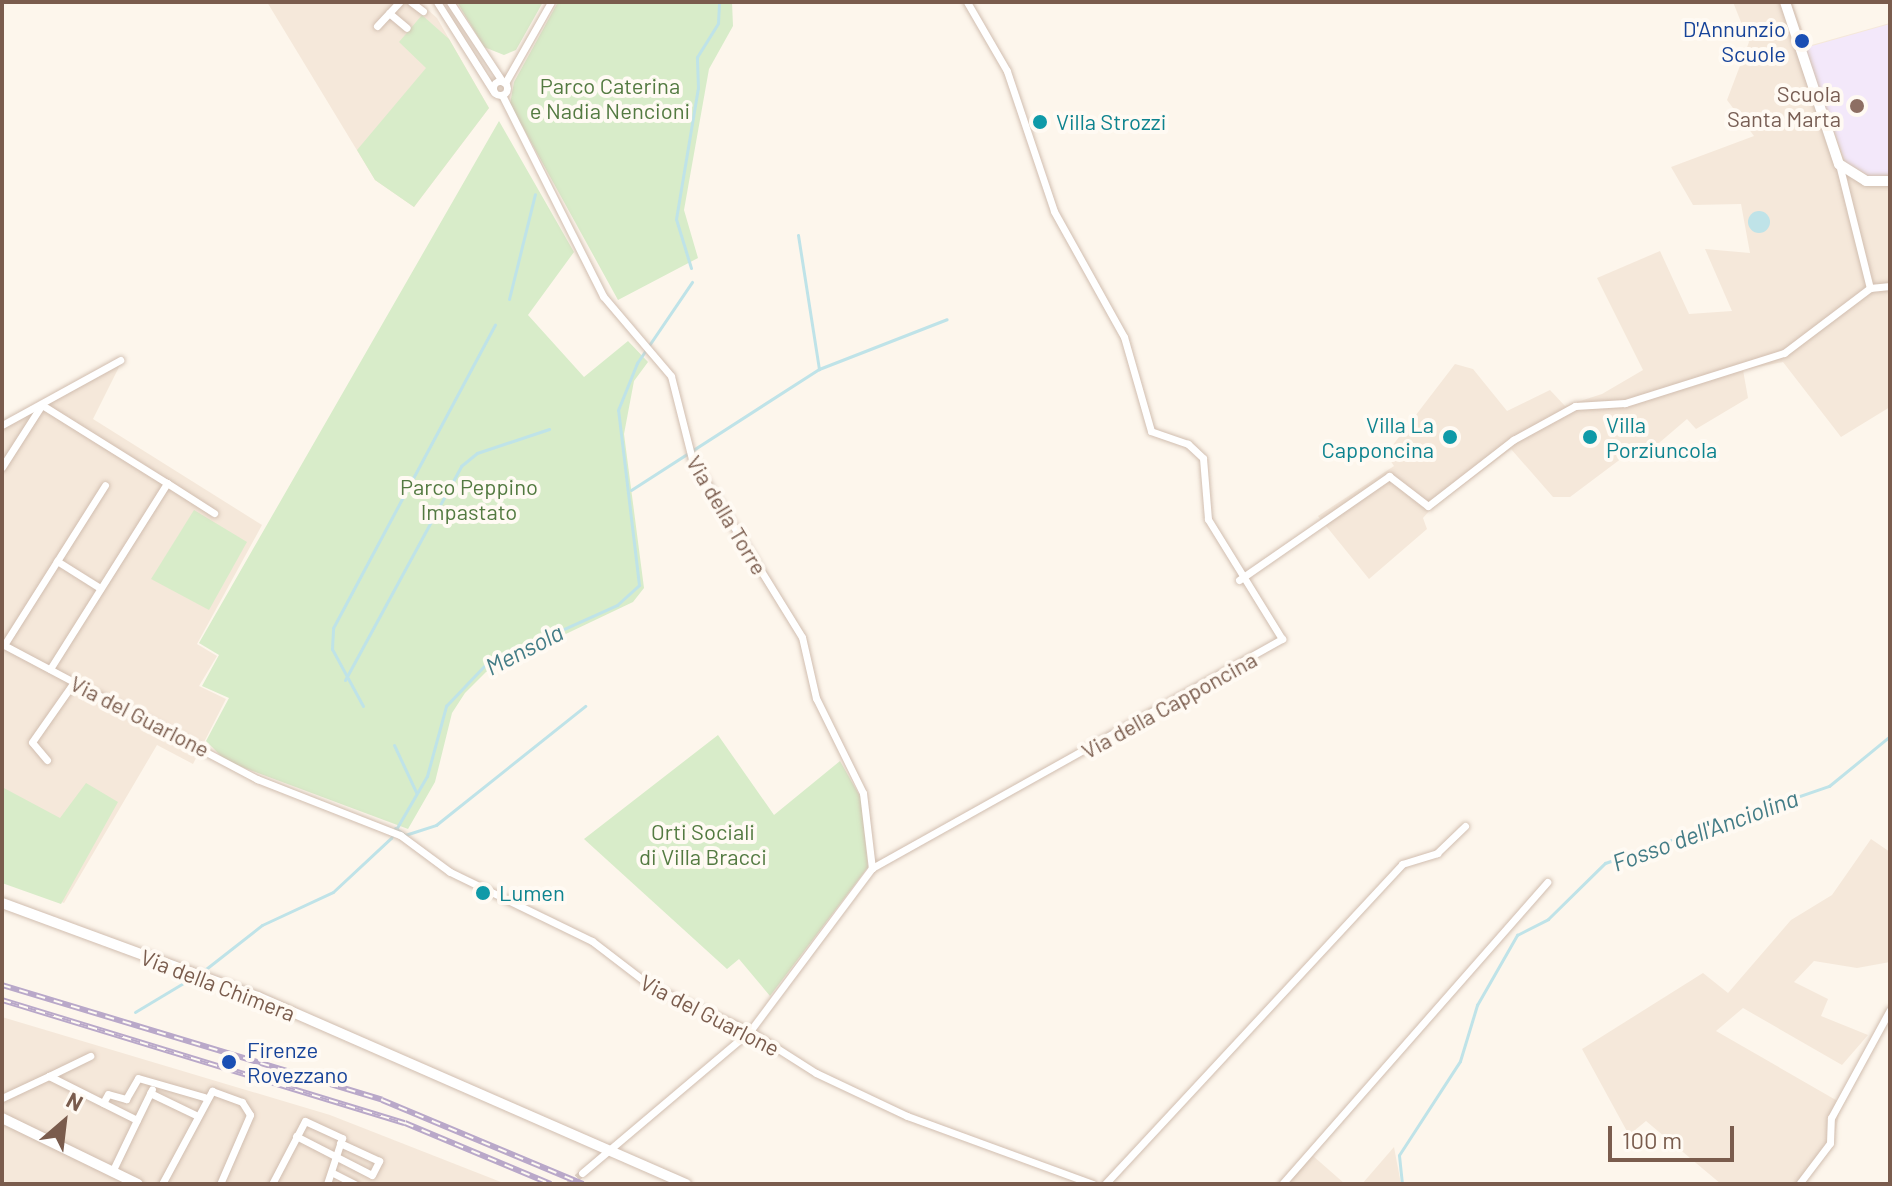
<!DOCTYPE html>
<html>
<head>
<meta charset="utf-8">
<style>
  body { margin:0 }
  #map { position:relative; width:1892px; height:1186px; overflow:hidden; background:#fdf6ec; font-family:Barlow,sans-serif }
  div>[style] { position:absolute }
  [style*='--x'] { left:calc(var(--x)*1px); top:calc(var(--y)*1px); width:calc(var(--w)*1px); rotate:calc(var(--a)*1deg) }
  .residential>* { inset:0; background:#f5e8da }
  .education>* { inset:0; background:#f3e8fa }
  .green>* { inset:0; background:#d8ecc9 }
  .water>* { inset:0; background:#bfe3e8 }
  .round { border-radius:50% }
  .stream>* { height:3px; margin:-1.5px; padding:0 1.5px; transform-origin:1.5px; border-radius:1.5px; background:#bfe3e8 }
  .street-tunnel>* { height:7px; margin-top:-3.5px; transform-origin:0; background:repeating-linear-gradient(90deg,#dcd0c4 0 7px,transparent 0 10.5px) }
  .roads { filter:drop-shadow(0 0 2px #d1beb0) drop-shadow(0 0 2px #d1beb0) }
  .street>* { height:7px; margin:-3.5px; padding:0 3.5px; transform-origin:3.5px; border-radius:3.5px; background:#fff }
  .street>.ring { margin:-3.5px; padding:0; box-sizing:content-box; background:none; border:7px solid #fff; border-radius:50% }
  .secondary>* { height:10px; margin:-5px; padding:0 5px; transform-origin:5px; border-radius:5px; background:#fff }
  .rail>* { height:6px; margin-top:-3px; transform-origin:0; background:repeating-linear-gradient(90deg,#fffaf3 0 9px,#b9a8c9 0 18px); box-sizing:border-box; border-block:2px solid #b9a8c9 }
  .dots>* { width:22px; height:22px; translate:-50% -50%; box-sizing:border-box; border:4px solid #fffaf3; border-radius:50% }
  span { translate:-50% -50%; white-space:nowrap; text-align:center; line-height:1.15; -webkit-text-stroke:8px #fffaf3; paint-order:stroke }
  .transit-label { font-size:22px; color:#164399 }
  .right { translate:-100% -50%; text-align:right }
  .left { translate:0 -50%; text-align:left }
  .park-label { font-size:22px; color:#537a41 }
  .education-label { font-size:22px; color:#785e54 }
  .culture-label { font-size:22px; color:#0d838f }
  .street-label { font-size:22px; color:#7a5c4d }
  .water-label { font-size:24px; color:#437c86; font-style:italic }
  .frame { position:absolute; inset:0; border:4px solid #7a5c4d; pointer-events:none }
  .north { position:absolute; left:24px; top:1082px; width:80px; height:80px; -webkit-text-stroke:6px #fffaf3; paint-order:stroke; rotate:28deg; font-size:22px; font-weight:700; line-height:32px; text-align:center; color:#7a5c4d }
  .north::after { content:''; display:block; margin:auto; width:28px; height:36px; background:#7a5c4d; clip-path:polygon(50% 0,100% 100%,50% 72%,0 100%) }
  .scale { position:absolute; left:1608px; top:1126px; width:126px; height:36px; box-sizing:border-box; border:4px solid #7a5c4d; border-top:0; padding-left:10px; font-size:24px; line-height:28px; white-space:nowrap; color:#7a5c4d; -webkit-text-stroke:6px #fffaf3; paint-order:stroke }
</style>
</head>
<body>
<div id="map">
  <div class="residential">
    <div style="clip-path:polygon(267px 2px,419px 2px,437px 18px,489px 108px,414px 207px,375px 180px)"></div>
    <div style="clip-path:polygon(1733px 2px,1792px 2px,1808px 46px,1890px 23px,1890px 407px,1841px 437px,1783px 362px,1743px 370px,1748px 398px,1696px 429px,1687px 419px,1638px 461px,1630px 452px,1570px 497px,1553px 497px,1511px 449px,1430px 510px,1423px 518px,1427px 529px,1369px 579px,1318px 516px,1394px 466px,1386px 454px,1455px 364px,1473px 369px,1507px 411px,1550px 390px,1565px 406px,1602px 394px,1643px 370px,1597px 278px,1660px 251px,1689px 314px,1732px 311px,1705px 249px,1750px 253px,1741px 204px,1693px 205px,1671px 167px,1754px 136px,1727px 100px,1749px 42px)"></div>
    <div style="clip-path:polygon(120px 365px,93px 419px,262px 525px,197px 644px,217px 656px,199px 686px,226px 699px,193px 764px,157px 745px,64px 903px,2px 881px,2px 429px)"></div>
    <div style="clip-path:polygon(1871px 839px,1890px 852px,1890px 962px,1857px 968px,1814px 961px,1794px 982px,1828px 999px,1821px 1016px,1868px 1035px,1842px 1065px,1743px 1008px,1716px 1031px,1841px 1103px,1834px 1141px,1803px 1184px,1721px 1184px,1646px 1121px,1629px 1135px,1582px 1049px,1703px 973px,1728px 993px,1791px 920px,1832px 895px)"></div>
    <div style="clip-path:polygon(2px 1017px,330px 1115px,506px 1184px,2px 1184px)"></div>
    <div style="clip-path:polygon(1394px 1147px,1401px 1184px,1362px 1184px)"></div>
    <div style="clip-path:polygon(1312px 1155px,1345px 1184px,1286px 1184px)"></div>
  </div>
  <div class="education">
    <div style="clip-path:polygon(1890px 24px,1890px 175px,1871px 177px,1845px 162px,1805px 48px)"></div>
  </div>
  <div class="green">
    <div style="clip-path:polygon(457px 2px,543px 2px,516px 50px,504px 55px,484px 47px)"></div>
    <div style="clip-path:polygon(558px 2px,732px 2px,733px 26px,709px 69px,684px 210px,698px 258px,618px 300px,510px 104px,514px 82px)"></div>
    <div style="clip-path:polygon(422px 15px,449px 39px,489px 108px,414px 207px,375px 180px,357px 150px,426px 68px,399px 42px)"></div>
    <div style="clip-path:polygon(499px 121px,574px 252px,528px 315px,584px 377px,628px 341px,648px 362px,634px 381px,624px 434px,644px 588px,633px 602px,486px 672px,465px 693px,452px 713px,435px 782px,408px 829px,226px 761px,206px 741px,229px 698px,202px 686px,219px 655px,199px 643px)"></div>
    <div style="clip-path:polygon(194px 510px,247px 542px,209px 610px,151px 579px)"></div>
    <div style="clip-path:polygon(718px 735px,774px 815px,840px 761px,861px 798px,868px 867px,770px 996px,739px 959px,727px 969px,584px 839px)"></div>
    <div style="clip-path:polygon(86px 783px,118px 802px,61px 904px,2px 883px,2px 787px,60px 818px)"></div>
  </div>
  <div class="water">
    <div class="round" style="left:1748px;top:211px;width:22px;height:22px"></div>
  </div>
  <div class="stream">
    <div style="--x:798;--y:235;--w:136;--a:81.1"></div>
    <div style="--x:691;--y:268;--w:51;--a:-107"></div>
    <div style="--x:676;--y:219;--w:133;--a:-80.5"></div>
    <div style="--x:698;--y:88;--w:31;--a:-92"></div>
    <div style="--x:697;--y:57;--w:40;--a:-58"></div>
    <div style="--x:718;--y:23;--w:21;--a:-87"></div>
    <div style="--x:509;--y:299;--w:108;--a:-76.1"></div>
    <div style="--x:631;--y:490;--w:224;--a:-32.8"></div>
    <div style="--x:819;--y:369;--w:137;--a:-21.3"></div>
    <div style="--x:345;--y:680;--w:243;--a:-61.5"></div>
    <div style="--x:461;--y:466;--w:21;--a:-39"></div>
    <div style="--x:477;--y:453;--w:76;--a:-18.4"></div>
    <div style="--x:363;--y:706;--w:65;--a:-118.5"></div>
    <div style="--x:332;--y:649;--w:21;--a:-87"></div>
    <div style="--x:333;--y:628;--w:344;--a:-61.9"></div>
    <div style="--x:394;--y:745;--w:52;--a:64.9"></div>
    <div style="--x:395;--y:828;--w:12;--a:35"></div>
    <div style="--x:405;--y:835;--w:33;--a:-18"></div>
    <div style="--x:436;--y:825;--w:191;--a:-38.6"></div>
    <div style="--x:202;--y:972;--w:76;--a:-38.1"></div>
    <div style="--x:262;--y:925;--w:78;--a:-24.9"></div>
    <div style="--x:333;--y:892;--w:79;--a:-43"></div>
    <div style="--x:391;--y:838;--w:72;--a:-59.9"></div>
    <div style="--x:427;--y:776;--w:73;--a:-74.8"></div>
    <div style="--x:446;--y:706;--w:58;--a:-46.4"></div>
    <div style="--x:486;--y:664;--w:144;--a:-24.2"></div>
    <div style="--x:617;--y:605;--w:30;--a:-42"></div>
    <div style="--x:639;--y:585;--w:176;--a:-96.8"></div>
    <div style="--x:618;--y:410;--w:51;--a:-68"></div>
    <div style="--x:637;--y:363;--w:98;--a:-55.8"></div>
    <div style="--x:135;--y:1012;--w:70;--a:-31"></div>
    <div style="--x:1402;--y:1184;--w:29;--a:-96"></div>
    <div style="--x:1399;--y:1155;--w:112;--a:-57"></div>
    <div style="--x:1460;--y:1061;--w:59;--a:-73.1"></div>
    <div style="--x:1477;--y:1005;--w:81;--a:-60.3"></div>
    <div style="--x:1517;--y:935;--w:35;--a:-27"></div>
    <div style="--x:1548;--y:919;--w:80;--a:-44.5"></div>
    <div style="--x:1605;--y:863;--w:237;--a:-19"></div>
    <div style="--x:1829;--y:786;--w:79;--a:-39.3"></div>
  </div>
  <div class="street-tunnel">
    <div style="--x:569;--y:1184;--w:17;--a:-40"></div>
  </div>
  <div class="roads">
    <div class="street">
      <div style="--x:411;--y:2;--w:15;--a:37"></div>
      <div style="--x:437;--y:2;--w:107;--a:57.7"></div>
      <div style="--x:450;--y:2;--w:95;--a:56.6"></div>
      <div style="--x:389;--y:13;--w:23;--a:40"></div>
      <div style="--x:377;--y:26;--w:33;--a:-47"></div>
      <div class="ring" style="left:493px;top:81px;width:7px;height:7px"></div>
      <div style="--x:505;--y:83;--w:93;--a:-60.4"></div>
      <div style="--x:502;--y:95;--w:225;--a:63.3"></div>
      <div style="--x:603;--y:296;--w:105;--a:49.6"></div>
      <div style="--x:671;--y:376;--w:86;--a:75.8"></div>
      <div style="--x:692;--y:459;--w:209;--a:58.3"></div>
      <div style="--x:802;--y:637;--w:63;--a:77.1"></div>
      <div style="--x:816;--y:698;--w:106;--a:63.7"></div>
      <div style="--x:863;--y:793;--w:76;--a:83.2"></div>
      <div style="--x:1839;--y:164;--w:128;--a:76"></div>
      <div style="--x:42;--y:405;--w:147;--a:32"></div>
      <div style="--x:2;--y:425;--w:135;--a:-28.8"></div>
      <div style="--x:2;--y:467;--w:72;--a:-57.4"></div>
      <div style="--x:57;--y:561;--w:51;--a:32.1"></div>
      <div style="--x:1239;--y:580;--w:183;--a:-34.7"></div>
      <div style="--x:1389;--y:476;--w:49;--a:37.6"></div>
      <div style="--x:1428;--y:506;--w:108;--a:-37.8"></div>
      <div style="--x:1513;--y:440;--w:71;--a:-28.7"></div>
      <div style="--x:1575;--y:406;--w:50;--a:-3.4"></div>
      <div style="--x:1625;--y:403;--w:167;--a:-17.5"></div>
      <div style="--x:1784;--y:353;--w:108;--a:-37.1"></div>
      <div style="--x:1870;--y:288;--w:20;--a:-6"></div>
      <div style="--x:2;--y:644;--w:289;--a:27.9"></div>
      <div style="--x:257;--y:779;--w:154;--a:21.4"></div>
      <div style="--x:400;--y:835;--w:62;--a:36.5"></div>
      <div style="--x:450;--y:872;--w:158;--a:25.9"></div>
      <div style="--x:592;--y:941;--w:76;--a:37.5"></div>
      <div style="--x:652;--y:987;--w:107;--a:24.2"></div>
      <div style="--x:750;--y:1031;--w:78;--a:32.5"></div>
      <div style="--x:816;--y:1073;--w:101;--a:25.3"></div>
      <div style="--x:907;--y:1116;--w:198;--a:20.1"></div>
      <div style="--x:4;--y:645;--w:189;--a:-57.7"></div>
      <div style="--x:50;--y:669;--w:220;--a:-57.8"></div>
      <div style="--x:167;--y:483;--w:56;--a:32.6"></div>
      <div style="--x:47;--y:760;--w:23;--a:-130"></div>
      <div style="--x:32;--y:742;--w:73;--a:-55"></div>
      <div style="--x:49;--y:1076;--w:46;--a:-26"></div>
      <div style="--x:150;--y:1093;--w:51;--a:25.6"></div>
      <div style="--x:2;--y:1098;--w:52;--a:-25.1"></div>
      <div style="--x:49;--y:1076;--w:98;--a:26.6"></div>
      <div style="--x:137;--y:1120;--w:58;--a:115.7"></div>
      <div style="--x:103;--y:1103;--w:10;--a:-61"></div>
      <div style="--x:108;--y:1094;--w:19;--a:16"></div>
      <div style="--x:126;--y:1099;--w:24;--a:-60"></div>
      <div style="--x:138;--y:1078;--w:69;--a:16.1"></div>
      <div style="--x:137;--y:1120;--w:34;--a:-64"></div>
      <div style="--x:296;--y:1136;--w:85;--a:27.2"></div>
      <div style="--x:372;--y:1175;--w:16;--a:-63"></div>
      <div style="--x:379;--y:1161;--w:43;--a:-155.2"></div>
      <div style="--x:333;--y:1173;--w:25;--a:27"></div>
      <div style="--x:582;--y:1173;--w:220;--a:-40.2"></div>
      <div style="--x:750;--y:1031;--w:204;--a:-53.2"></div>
      <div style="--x:872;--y:868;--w:470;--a:-29.2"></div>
      <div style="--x:1282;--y:639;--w:141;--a:-121.7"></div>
      <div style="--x:1208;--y:519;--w:61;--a:-94.7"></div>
      <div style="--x:1203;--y:458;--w:21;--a:-137"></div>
      <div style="--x:1188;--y:444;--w:39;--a:-161"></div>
      <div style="--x:1151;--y:431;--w:98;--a:-106"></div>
      <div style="--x:1124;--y:337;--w:144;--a:-119.1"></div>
      <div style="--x:1054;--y:211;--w:148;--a:-108.6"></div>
      <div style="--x:1007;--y:71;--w:80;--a:-120.1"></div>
      <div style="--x:162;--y:1184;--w:106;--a:-61.7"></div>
      <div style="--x:212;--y:1091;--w:32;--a:20"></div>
      <div style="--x:242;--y:1102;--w:15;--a:58"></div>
      <div style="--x:250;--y:1115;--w:75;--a:113.5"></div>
      <div style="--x:272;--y:1184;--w:71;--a:-62.4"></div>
      <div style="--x:305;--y:1121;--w:41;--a:24.7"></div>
      <div style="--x:342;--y:1138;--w:48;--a:108.1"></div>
      <div style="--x:1105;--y:1184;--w:437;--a:-47.1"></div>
      <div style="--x:1402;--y:864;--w:37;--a:-17"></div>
      <div style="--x:1437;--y:853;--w:39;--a:-44"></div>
      <div style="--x:1282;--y:1184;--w:402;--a:-48.7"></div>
      <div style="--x:1799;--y:1184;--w:51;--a:-52.9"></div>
      <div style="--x:1830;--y:1143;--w:25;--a:-88"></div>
      <div style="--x:1831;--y:1118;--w:123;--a:-61.4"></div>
    </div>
    <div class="secondary">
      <div style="--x:1785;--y:2;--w:171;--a:71.6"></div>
      <div style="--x:1839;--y:164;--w:32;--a:32"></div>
      <div style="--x:1866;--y:181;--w:24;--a:0"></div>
      <div style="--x:2;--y:903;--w:273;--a:20.2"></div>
      <div style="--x:258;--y:997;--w:467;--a:23.6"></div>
      <div style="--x:2;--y:1118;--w:151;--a:25.9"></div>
    </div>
  </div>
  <div class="rail">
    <div style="--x:2;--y:985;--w:397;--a:16.8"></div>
    <div style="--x:382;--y:1100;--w:218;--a:22.7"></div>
    <div style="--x:2;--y:1000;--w:421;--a:17"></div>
    <div style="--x:405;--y:1123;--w:158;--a:22.7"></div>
  </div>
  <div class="dots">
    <div style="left:1802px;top:41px;background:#1a4fb4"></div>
    <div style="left:1857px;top:106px;background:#8d6e63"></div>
    <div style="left:1040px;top:122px;background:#0f9aa8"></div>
    <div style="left:1450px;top:437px;background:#0f9aa8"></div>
    <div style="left:1590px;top:437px;background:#0f9aa8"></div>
    <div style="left:483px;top:893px;background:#0f9aa8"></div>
    <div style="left:229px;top:1062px;background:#1a4fb4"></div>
  </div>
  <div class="transit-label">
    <span class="right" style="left:1786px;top:41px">D'Annunzio<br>Scuole</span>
    <span class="left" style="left:247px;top:1062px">Firenze<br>Rovezzano</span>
  </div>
  <div class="park-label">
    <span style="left:610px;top:98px">Parco Caterina<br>e Nadia Nencioni</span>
    <span style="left:469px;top:499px">Parco Peppino<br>Impastato</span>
    <span style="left:703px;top:844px">Orti Sociali<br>di Villa Bracci</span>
  </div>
  <div class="education-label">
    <span class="right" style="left:1841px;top:106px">Scuola<br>Santa Marta</span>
  </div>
  <div class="culture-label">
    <span class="left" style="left:1056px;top:122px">Villa Strozzi</span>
    <span class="right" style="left:1434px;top:437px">Villa La<br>Capponcina</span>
    <span class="left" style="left:1606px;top:437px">Villa<br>Porziuncola</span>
    <span class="left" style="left:499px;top:893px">Lumen</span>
  </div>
  <div class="street-label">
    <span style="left:727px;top:515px;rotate:59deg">Via della Torre</span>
    <span style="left:1169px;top:705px;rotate:-29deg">Via della Capponcina</span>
    <span style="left:140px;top:716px;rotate:27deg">Via del Guarlone</span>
    <span style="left:218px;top:985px;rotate:21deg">Via della Chimera</span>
    <span style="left:710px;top:1015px;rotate:27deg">Via del Guarlone</span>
  </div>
  <div class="water-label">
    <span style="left:524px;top:649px;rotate:-27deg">Mensola</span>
    <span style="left:1705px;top:830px;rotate:-20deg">Fosso dell'Anciolina</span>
  </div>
  <div class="frame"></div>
  <div class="north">N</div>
  <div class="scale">100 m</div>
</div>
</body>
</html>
